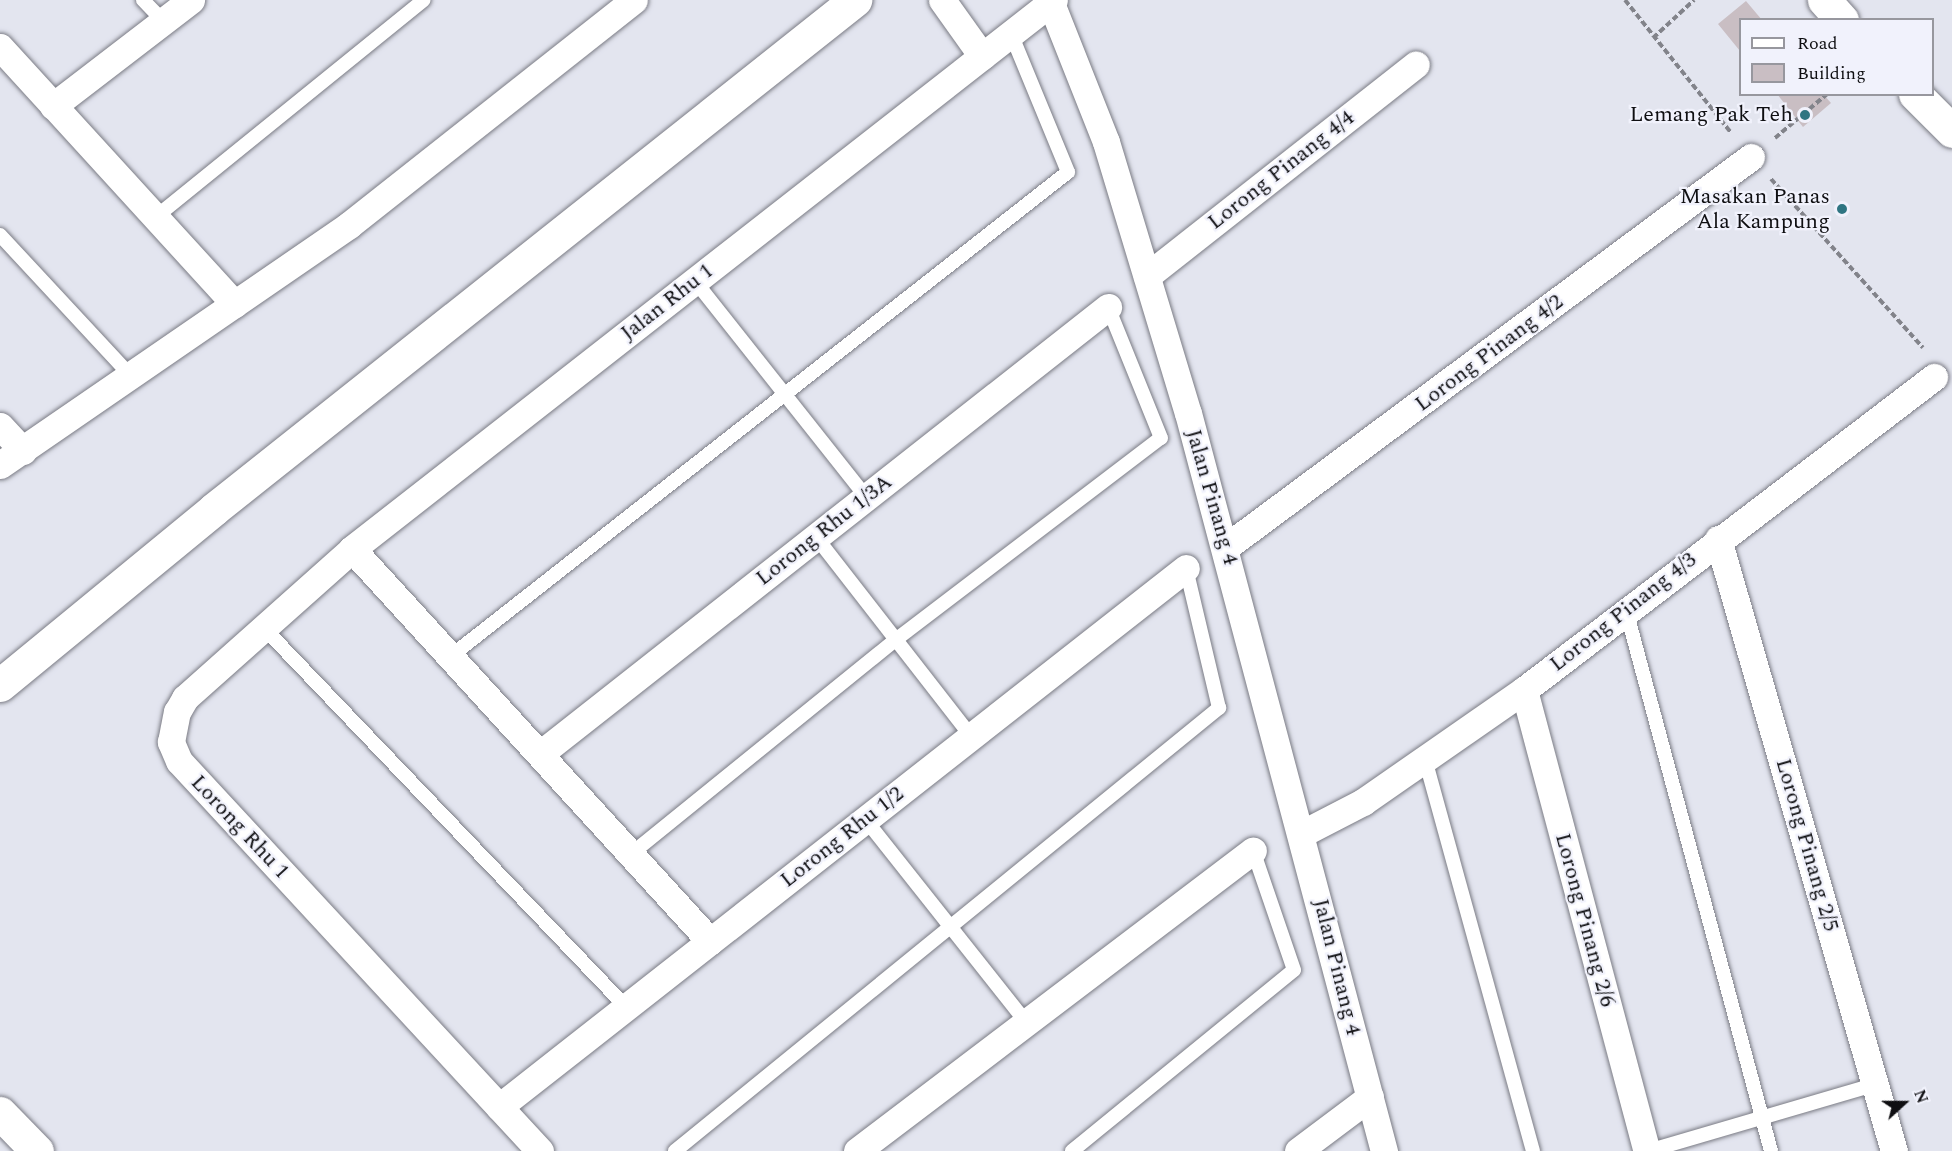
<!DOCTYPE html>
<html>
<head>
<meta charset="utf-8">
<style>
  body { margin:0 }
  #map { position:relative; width:1952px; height:1151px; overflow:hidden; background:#e3e5ef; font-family:Spectral,serif }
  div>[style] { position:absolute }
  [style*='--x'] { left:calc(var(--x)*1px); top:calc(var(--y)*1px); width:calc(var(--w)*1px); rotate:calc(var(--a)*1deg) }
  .building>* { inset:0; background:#c9bec3 }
  .path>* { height:4px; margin-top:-2px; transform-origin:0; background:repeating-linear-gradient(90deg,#82838a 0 6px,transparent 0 9px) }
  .roads { filter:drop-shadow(0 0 2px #7a7b84) drop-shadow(0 0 2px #7a7b84) }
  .lane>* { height:14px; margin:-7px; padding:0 7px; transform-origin:7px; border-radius:7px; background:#fff }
  .street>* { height:27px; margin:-13.5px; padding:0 13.5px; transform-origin:13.5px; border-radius:13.5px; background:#fff }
  .secondary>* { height:33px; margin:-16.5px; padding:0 16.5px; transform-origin:16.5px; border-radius:16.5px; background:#fff }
  .primary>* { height:33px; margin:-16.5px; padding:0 16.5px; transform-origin:16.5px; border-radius:16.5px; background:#fff }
  .highway>* { height:33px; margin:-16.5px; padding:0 16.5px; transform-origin:16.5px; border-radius:16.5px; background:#fff }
  .dots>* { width:16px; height:16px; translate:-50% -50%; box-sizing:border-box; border:3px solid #f1f2fc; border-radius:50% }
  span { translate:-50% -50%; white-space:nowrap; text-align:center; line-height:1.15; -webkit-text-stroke:4.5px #f1f2fc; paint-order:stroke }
  .poi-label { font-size:22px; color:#0f0f12 }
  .right { translate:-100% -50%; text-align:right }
  .street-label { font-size:22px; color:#0f0f12 }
  .legend { position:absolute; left:1739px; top:18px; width:195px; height:78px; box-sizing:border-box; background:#f1f2fc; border:2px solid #97979e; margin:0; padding:8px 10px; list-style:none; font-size:18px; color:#0f0f12 }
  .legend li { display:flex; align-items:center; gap:12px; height:30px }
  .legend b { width:30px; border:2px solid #97979e }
  .north { position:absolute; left:1874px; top:1073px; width:60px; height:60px; -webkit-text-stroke:4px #f1f2fc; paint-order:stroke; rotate:69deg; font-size:16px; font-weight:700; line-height:24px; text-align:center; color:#0f0f12 }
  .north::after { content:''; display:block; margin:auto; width:21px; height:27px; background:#0f0f12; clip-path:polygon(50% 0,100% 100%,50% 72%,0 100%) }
</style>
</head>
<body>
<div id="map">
  <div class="building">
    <div style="clip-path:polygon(1746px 1px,1762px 20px,1740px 20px,1740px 51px,1718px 24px)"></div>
    <div style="clip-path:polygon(1777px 94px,1823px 94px,1831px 103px,1803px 127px)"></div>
  </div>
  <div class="path">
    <div style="--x:1625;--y:0;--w:170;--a:51.4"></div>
    <div style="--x:1653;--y:38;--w:56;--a:-42.8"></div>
    <div style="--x:1775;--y:138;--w:68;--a:-40.2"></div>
    <div style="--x:1771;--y:179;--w:227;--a:48"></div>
  </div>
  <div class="roads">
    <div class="lane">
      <div style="--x:143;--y:0;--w:29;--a:46"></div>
      <div style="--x:157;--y:216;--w:343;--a:-39"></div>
      <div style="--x:0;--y:235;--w:191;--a:47.1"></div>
      <div style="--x:695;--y:281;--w:275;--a:51.6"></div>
      <div style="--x:816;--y:537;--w:252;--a:52.1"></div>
      <div style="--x:1626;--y:610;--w:560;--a:75"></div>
      <div style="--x:264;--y:628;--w:524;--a:46.31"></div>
      <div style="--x:451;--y:656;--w:784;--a:-38.11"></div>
      <div style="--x:1068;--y:172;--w:149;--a:-112.4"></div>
      <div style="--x:1425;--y:759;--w:407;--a:74.6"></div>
      <div style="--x:865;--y:819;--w:258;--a:51.6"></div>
      <div style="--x:631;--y:854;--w:343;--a:-39"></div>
      <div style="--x:898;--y:638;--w:330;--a:-37.3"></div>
      <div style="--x:1161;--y:438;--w:141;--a:-112"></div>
      <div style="--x:675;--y:1151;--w:702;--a:-39.16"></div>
      <div style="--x:1219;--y:708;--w:144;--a:-103.3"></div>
      <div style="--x:1072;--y:1151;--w:286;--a:-39.2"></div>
      <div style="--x:1294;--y:970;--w:127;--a:-108.9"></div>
      <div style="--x:1648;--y:1151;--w:235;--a:-16.3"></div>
    </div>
    <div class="street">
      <div style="--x:942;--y:0;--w:69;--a:54.5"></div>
      <div style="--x:1051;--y:3;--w:149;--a:68.4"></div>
      <div style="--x:1106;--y:142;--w:283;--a:73.2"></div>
      <div style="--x:1188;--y:413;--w:764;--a:75.13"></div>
      <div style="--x:0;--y:47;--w:348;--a:47.6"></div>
      <div style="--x:53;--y:106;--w:174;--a:-37.5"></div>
      <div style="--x:1147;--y:276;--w:342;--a:-38.2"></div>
      <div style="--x:0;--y:426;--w:34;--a:47"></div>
      <div style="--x:0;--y:465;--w:424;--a:-34.5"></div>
      <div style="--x:349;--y:225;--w:363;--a:-38.3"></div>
      <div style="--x:1718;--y:539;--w:637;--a:73.96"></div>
      <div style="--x:1226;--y:547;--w:654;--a:-36.61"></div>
      <div style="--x:352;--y:549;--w:531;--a:47.6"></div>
      <div style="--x:1524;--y:690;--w:477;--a:75.1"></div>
      <div style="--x:540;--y:754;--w:723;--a:-38.2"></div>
      <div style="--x:1303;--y:833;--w:68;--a:-27.3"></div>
      <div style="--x:1363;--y:802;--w:196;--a:-34.8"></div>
      <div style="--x:1524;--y:690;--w:516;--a:-37.36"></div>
      <div style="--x:499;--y:1107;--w:873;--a:-38.12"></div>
      <div style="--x:540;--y:1151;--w:531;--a:-132.79"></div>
      <div style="--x:179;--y:761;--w:21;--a:-113"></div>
      <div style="--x:171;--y:742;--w:31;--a:-79"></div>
      <div style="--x:177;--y:712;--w:16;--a:-60"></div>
      <div style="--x:185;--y:698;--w:224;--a:-41.7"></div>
      <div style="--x:352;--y:549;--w:891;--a:-38.03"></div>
      <div style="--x:857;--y:1151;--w:497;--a:-37.2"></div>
      <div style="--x:1298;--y:1151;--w:90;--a:-36.9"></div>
    </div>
    <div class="secondary">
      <div style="--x:0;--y:685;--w:277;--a:-39.4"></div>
      <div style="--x:214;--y:509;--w:819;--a:-38.45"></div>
    </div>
    <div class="primary">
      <div style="--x:1824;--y:0;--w:27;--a:48"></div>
      <div style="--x:1915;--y:94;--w:52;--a:45"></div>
    </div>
    <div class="highway">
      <div style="--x:0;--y:1113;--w:53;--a:45.8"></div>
    </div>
  </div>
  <div class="dots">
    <div style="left:1805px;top:115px;background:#2f7582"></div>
    <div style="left:1842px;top:209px;background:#2f7582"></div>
  </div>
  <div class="poi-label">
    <span class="right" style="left:1793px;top:115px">Lemang Pak Teh</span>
    <span class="right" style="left:1830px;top:209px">Masakan Panas<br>Ala Kampung</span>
  </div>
  <div class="street-label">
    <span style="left:1281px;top:170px;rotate:-38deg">Lorong Pinang 4/4</span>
    <span style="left:667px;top:302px;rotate:-38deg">Jalan Rhu 1</span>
    <span style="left:1489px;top:353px;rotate:-37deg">Lorong Pinang 4/2</span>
    <span style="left:1212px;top:497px;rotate:74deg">Jalan Pinang 4</span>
    <span style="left:824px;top:530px;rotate:-38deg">Lorong Rhu 1/3A</span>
    <span style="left:1623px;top:612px;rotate:-38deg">Lorong Pinang 4/3</span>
    <span style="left:240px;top:827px;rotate:47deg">Lorong Rhu 1</span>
    <span style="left:842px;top:837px;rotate:-38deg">Lorong Rhu 1/2</span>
    <span style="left:1807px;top:845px;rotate:74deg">Lorong Pinang 2/5</span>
    <span style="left:1585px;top:920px;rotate:75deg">Lorong Pinang 2/6</span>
    <span style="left:1337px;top:967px;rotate:76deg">Jalan Pinang 4</span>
  </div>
  <ul class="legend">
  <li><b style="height:8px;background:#fff"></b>Road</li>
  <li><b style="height:16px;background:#c9bec3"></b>Building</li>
  </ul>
  <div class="north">N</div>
</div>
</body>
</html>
